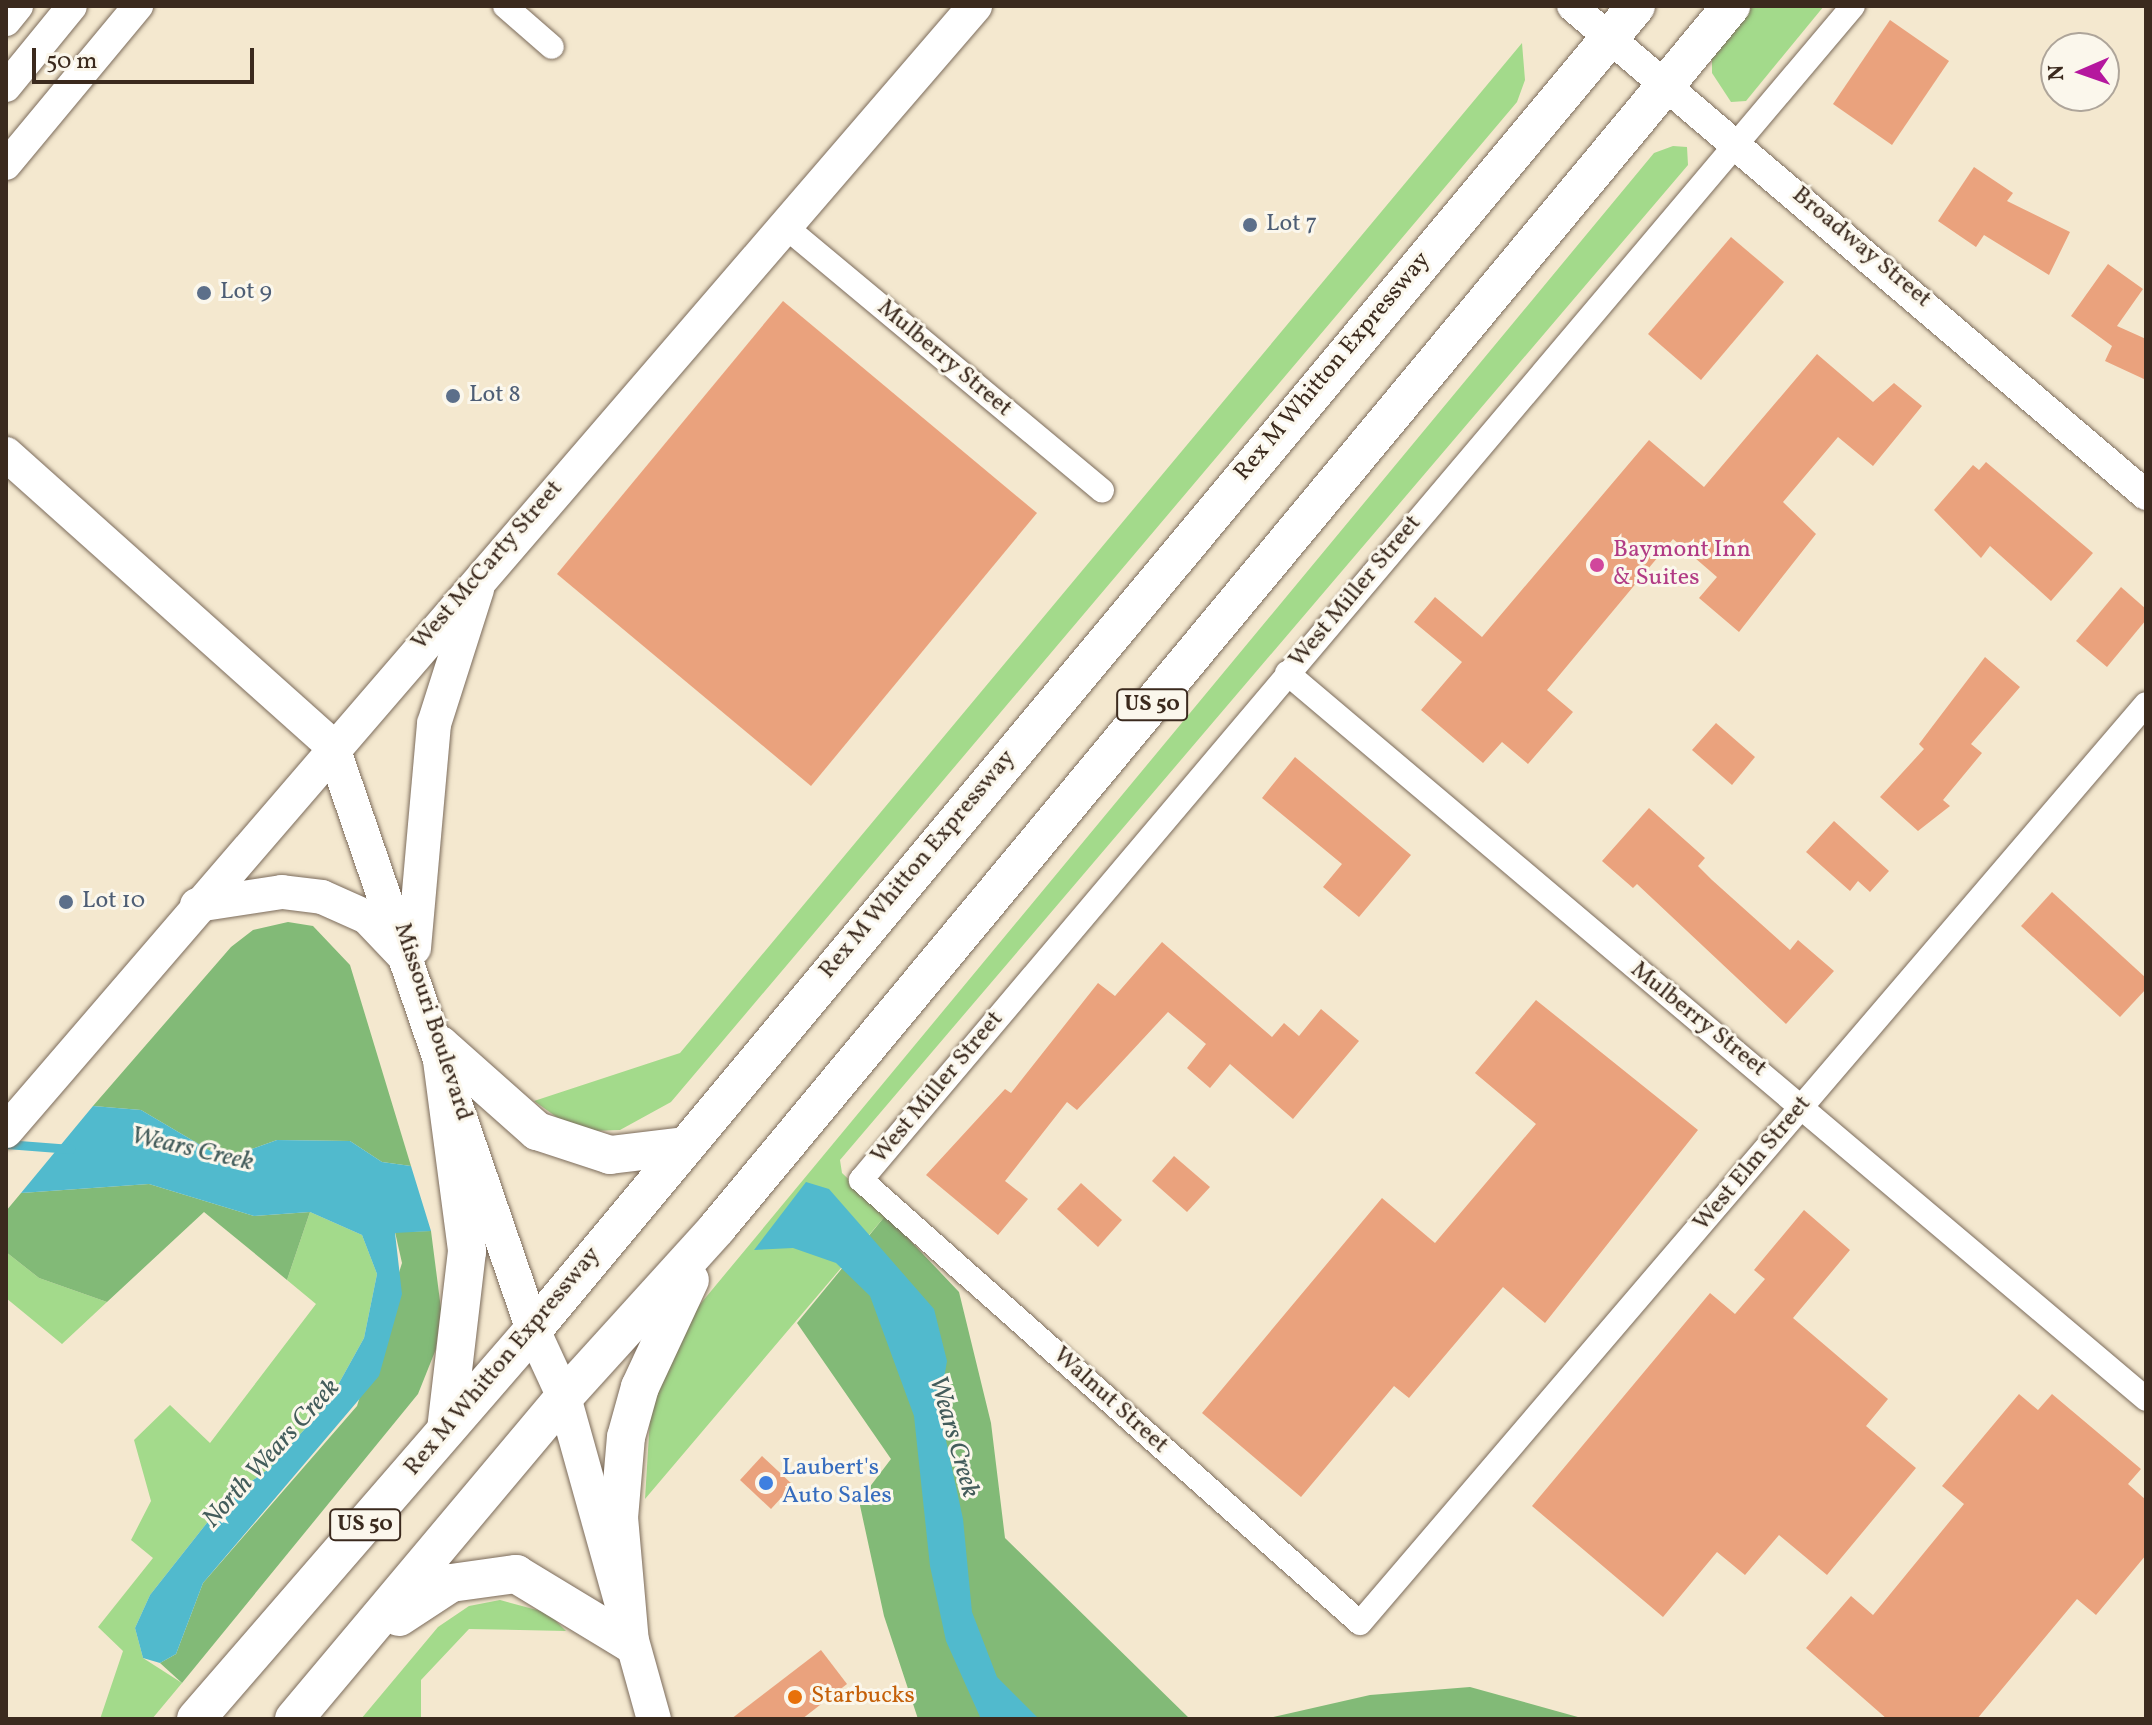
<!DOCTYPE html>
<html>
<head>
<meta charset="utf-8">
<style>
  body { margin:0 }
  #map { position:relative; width:2152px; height:1725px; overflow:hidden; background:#f4e8cf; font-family:Vollkorn,serif }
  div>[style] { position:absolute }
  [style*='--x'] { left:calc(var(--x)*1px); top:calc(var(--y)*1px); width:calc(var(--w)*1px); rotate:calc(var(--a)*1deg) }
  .green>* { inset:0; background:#a3da8b }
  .forest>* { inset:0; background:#82ba77 }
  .water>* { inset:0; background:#51bacd }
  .stream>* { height:9px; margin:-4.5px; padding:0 4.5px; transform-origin:4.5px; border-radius:4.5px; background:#51bacd }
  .building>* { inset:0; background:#eaa27d }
  .roads { filter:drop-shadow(0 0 2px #7c6c5c) drop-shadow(0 0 2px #7c6c5c) }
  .minor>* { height:24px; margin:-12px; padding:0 12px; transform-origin:12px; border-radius:12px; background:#fff }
  .tertiary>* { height:30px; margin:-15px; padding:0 15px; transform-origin:15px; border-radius:15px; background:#fff }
  .secondary>* { height:34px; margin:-17px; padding:0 17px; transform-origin:17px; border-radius:17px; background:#fff }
  .trunk>* { height:38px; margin:-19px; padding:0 19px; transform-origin:19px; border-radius:19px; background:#fff }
  .dots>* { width:22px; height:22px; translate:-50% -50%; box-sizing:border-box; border:4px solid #fbf7ec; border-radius:50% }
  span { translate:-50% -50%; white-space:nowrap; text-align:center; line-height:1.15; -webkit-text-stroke:6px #fbf7ec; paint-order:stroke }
  .shield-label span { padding:2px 6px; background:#fbf7ec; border:2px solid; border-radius:6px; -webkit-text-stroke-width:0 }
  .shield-label { font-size:22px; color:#3b2a1e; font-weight:700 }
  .service-label { font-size:24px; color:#4e5e75 }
  .left { translate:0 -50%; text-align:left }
  .street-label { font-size:24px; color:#3b2a1e }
  .hotel-label { font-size:24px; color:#b23c85 }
  .shop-label { font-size:24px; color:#366cbe }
  .food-label { font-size:24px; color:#c56008 }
  .water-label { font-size:26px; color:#435c5b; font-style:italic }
  .frame { position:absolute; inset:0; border:8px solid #3b2a1e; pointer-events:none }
  .north { position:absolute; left:2040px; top:32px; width:80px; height:80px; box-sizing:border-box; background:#fbf7ec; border:2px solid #aea59a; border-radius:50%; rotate:268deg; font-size:22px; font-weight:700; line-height:32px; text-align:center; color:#3b2a1e }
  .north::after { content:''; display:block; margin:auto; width:28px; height:36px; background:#b5179e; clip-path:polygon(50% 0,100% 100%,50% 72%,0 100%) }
  .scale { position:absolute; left:32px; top:48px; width:222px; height:36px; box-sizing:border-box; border:4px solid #3b2a1e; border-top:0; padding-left:10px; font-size:24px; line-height:28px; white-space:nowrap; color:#3b2a1e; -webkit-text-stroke:6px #fbf7ec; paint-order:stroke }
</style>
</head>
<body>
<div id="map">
  <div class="green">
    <div style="clip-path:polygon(1752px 6px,1824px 6px,1746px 101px,1731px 102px,1712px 73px,1712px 54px)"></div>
    <div style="clip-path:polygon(1522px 43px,1525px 80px,1517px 102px,671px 1102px,620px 1130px,590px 1131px,565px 1123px,534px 1101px,680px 1053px)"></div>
    <div style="clip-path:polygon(1673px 146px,1687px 147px,1688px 165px,840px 1160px,842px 1173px,886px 1215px,645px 1499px,651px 1402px,697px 1308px,1654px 153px)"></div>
    <div style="clip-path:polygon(310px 1212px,362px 1235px,377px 1274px,364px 1338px,328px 1403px,270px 1468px,225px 1500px,150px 1595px,135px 1628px,143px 1658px,182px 1683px,152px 1719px,100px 1719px,123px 1651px,98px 1627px,153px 1558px,131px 1540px,151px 1501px,134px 1440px,170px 1405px,210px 1443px,316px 1304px,287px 1280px)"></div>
    <div style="clip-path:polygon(6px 1252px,39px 1278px,107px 1302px,62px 1344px,6px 1298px)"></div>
    <div style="clip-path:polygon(500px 1600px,548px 1613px,566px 1631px,469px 1629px,421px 1680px,421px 1719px,361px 1719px,438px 1627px,469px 1606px)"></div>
  </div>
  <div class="forest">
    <div style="clip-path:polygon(288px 922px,313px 926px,350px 965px,411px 1166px,382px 1162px,350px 1141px,277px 1140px,224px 1159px,141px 1110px,93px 1106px,231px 947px,253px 930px)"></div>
    <div style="clip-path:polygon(149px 1184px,254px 1216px,310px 1212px,287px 1280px,204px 1212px,107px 1302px,39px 1278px,6px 1252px,6px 1211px,21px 1193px)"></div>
    <div style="clip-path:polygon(886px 1215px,959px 1292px,991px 1423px,1005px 1538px,1190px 1719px,918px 1719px,884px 1616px,859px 1501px,891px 1459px,797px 1323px)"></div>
    <div style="clip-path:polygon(431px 1231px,441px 1309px,436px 1349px,418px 1394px,182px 1683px,160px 1663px,176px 1654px,203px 1583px,357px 1406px,402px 1263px,395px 1232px)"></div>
    <div style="clip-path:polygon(1470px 1687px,1585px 1719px,1265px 1719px,1370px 1695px)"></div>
  </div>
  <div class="water">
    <div style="clip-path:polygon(93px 1106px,141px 1110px,224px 1159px,277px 1140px,350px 1141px,382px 1162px,411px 1166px,431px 1231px,395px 1233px,402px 1294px,379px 1376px,203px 1583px,176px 1654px,160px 1663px,143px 1658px,135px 1628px,150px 1595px,225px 1500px,270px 1468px,328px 1403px,364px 1338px,377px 1274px,362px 1235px,310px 1212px,254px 1216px,149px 1184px,21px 1193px)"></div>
    <div style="clip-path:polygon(806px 1182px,829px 1189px,934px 1309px,947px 1361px,939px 1408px,963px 1519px,972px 1612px,997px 1677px,1039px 1719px,981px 1719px,946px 1641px,930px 1566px,914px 1416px,870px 1296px,836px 1263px,793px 1248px,754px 1250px)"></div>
  </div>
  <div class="stream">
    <div style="--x:6;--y:1144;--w:65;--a:4.4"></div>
  </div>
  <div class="building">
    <div style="clip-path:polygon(1890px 20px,1949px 61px,1892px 145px,1833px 104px)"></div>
    <div style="clip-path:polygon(1974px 167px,2013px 193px,2007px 201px,2070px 232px,2049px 275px,1984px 235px,1976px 247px,1938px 221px)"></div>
    <div style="clip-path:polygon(1731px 237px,1784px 282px,1701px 380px,1648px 334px)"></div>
    <div style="clip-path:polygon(2108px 264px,2143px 289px,2117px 326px,2146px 339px,2146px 380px,2105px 361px,2112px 346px,2071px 316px)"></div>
    <div style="clip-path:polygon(783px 301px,1037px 513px,811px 786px,557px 574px)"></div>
    <div style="clip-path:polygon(1817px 354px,1873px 402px,1894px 383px,1922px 406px,1873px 466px,1838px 437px,1783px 502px,1816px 534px,1739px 632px,1699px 598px,1717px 577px,1673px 539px,1547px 690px,1573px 712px,1528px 764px,1502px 742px,1483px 763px,1421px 710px,1462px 662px,1414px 622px,1435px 597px,1482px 637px,1649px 440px,1704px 487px)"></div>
    <div style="clip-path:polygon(1986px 462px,2093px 553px,2051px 601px,1990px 546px,1981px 558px,1934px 510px,1973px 465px,1979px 470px)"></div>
    <div style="clip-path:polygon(2121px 587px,2146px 609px,2146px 620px,2107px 667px,2076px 641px)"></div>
    <div style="clip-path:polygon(1985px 657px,2020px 687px,1971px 744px,1982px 753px,1943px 800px,1950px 806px,1918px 831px,1880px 797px,1924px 749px,1919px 744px)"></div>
    <div style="clip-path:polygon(1716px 723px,1755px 757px,1732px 785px,1692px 750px)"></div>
    <div style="clip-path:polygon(1295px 757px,1411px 855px,1359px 917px,1323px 887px,1342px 864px,1262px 798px)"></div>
    <div style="clip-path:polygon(1649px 808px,1705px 858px,1698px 866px,1712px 880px,1790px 950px,1798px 940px,1834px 971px,1786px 1024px,1637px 884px,1633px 888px,1602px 861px)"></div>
    <div style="clip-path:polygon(1834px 821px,1889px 871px,1870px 892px,1858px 881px,1850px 891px,1806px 852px)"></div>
    <div style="clip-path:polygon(2052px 892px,2146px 978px,2146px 989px,2120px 1017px,2021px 926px)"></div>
    <div style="clip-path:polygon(1162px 942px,1272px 1037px,1284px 1023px,1299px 1036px,1321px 1009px,1359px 1041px,1293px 1119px,1230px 1064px,1210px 1088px,1187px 1068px,1206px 1044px,1168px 1012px,1077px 1110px,1067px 1102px,1005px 1181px,1028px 1199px,998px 1235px,926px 1175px,1005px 1089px,1011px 1093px,1098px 983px,1115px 996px)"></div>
    <div style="clip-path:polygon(1536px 1000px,1698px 1130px,1545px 1323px,1503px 1287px,1409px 1398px,1394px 1386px,1301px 1497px,1202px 1413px,1382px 1198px,1435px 1243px,1536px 1124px,1475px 1073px)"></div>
    <div style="clip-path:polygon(1174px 1156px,1210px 1187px,1187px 1212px,1152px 1181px)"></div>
    <div style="clip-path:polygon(1081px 1183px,1122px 1220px,1098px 1247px,1057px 1209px)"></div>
    <div style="clip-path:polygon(1804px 1210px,1850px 1250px,1793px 1318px,1888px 1399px,1866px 1426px,1916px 1468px,1827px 1575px,1779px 1535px,1745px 1575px,1717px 1552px,1663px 1617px,1532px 1506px,1710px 1293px,1735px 1314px,1765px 1279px,1754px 1270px)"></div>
    <div style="clip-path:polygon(2019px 1394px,2038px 1410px,2052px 1394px,2141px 1469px,2128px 1484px,2146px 1500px,2146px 1555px,2096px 1615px,2077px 1599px,1977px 1719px,1887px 1719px,1806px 1648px,1851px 1596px,1873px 1615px,1964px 1504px,1942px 1486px)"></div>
    <div style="clip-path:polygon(762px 1456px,793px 1485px,771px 1509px,740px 1480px)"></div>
    <div style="clip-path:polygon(821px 1650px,847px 1684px,802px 1719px,731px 1719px)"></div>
  </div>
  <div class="roads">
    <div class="minor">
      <div style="--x:505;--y:6;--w:62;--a:41.1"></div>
      <div style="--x:1853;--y:6;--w:1537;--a:130.2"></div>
      <div style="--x:861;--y:1180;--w:667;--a:41.6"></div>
      <div style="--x:1360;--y:1623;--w:1209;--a:-49.46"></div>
      <div style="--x:787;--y:228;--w:410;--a:39.8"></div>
      <div style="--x:1287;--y:673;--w:1125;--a:40.2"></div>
    </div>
    <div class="tertiary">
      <div style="--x:1572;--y:6;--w:754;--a:40.43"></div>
      <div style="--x:6;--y:21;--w:19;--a:-51"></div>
      <div style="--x:6;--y:87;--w:104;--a:-50.8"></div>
      <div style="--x:6;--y:165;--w:207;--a:-50.3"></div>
    </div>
    <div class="secondary">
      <div style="--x:6;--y:454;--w:437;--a:41.8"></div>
      <div style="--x:332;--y:745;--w:619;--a:71.04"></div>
      <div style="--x:533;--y:1330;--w:74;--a:65.2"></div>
      <div style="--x:564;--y:1397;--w:334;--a:74.4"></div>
      <div style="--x:197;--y:905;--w:86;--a:-8.7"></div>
      <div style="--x:282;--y:892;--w:40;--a:7.1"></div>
      <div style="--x:322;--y:897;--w:49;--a:24"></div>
      <div style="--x:367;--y:917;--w:58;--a:46.4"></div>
      <div style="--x:414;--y:948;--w:225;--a:-84.9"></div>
      <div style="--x:434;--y:724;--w:142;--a:-72.3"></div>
      <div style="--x:6;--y:1131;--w:1485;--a:-49.26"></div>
    </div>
    <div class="trunk">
      <div style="--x:440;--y:1045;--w:208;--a:82.5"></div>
      <div style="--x:467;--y:1251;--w:180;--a:96.7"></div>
      <div style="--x:440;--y:1045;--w:130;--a:41.6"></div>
      <div style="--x:537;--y:1131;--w:77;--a:18.2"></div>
      <div style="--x:610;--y:1155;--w:75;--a:-6.9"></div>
      <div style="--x:399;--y:1617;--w:62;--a:-33.2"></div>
      <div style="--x:451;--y:1583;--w:66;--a:-7.9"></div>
      <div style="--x:516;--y:1574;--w:133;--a:31.2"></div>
      <div style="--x:630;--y:1643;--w:125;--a:-95"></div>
      <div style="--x:619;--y:1518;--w:81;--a:-85.1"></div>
      <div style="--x:626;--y:1437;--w:52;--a:-74.4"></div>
      <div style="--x:640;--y:1387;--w:118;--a:-65"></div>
      <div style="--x:196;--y:1719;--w:515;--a:-49.1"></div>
      <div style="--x:533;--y:1330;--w:1723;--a:-50.2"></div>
      <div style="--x:294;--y:1719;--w:420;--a:-50"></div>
      <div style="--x:564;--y:1397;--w:228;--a:-47.8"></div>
      <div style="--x:717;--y:1228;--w:1588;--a:-50.31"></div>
    </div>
  </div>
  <div class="dots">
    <div style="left:1250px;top:225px;background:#5c6f8a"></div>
    <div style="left:204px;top:293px;background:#5c6f8a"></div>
    <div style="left:453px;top:396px;background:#5c6f8a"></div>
    <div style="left:1597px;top:565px;background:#d1479c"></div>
    <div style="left:66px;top:902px;background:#5c6f8a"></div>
    <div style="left:766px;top:1483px;background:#3f7fe0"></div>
    <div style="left:795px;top:1697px;background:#e8710a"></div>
  </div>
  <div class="shield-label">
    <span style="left:1152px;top:705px">US 50</span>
    <span style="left:365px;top:1525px">US 50</span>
  </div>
  <div class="service-label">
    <span class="left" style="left:1266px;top:225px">Lot 7</span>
    <span class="left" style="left:220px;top:293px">Lot 9</span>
    <span class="left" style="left:469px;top:396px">Lot 8</span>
    <span class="left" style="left:82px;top:902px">Lot 10</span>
  </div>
  <div class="street-label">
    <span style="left:1861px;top:248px;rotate:40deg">Broadway Street</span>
    <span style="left:944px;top:359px;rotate:40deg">Mulberry Street</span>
    <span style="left:1333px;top:367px;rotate:-50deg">Rex M Whitton Expressway</span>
    <span style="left:488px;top:566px;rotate:-49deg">West McCarty Street</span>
    <span style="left:1356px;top:592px;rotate:-50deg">West Miller Street</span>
    <span style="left:918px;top:865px;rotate:-50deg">Rex M Whitton Expressway</span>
    <span style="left:1698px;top:1020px;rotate:39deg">Mulberry Street</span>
    <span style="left:432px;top:1022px;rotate:72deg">Missouri Boulevard</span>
    <span style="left:938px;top:1088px;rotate:-50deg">West Miller Street</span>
    <span style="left:1753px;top:1164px;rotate:-50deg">West Elm Street</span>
    <span style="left:503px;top:1362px;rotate:-50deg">Rex M Whitton Expressway</span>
    <span style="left:1110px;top:1401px;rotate:42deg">Walnut Street</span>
  </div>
  <div class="hotel-label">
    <span class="left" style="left:1613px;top:565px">Baymont Inn<br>&amp; Suites</span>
  </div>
  <div class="shop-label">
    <span class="left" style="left:782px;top:1483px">Laubert's<br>Auto Sales</span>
  </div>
  <div class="food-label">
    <span class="left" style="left:811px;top:1697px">Starbucks</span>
  </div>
  <div class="water-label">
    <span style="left:192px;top:1150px;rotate:13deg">Wears Creek</span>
    <span style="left:953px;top:1437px;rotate:74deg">Wears Creek</span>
    <span style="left:272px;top:1454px;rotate:-48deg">North Wears Creek</span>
  </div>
  <div class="frame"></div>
  <div class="north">N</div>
  <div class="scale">50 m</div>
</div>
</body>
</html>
